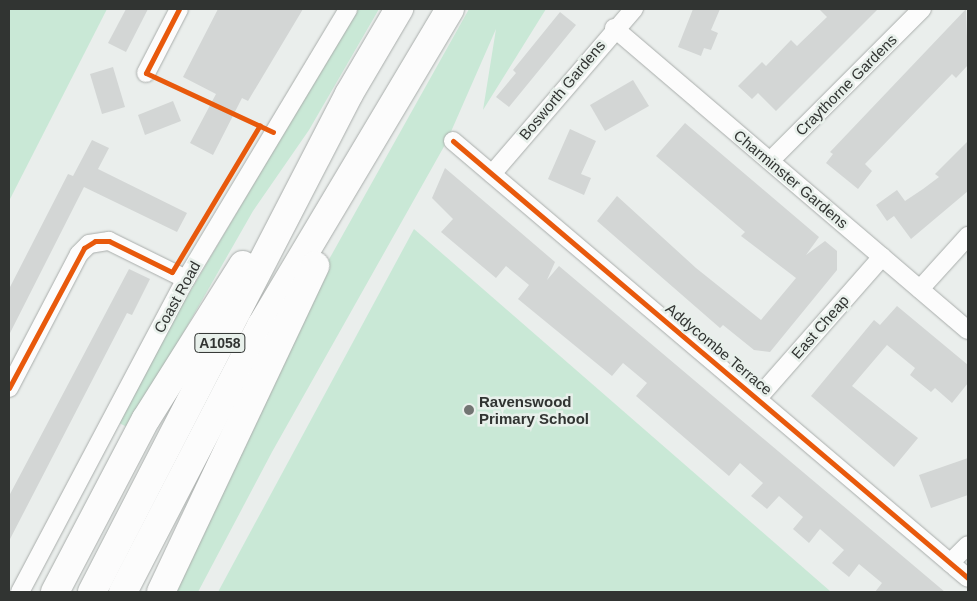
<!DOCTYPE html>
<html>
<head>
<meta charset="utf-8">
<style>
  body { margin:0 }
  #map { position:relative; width:977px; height:601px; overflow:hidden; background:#eaeeec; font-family:Arial,sans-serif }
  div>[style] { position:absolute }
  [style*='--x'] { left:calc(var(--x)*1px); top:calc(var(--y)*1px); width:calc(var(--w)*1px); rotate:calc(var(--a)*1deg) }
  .green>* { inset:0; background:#c9e8d6 }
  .building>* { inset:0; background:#d3d6d5 }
  .roads { filter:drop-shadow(0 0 1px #a9adab) drop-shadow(0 0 1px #a9adab) }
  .street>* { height:18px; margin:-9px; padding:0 9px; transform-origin:9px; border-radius:9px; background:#fcfcfc }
  .highway>* { height:28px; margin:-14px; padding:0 14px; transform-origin:14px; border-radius:14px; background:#fcfcfc }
  .cycleway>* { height:5px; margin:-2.5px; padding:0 2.5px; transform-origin:2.5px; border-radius:2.5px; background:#e8590c }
  .dots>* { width:14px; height:14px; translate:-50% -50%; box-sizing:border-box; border:2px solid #e8f0eb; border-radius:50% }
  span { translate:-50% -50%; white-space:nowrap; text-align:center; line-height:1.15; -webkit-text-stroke:5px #e8f0eb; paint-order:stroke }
  .shield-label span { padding:1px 4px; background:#e8f0eb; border:1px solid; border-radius:4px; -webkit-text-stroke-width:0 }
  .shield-label { font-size:14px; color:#313432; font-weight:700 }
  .street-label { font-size:15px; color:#313432 }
  .poi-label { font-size:15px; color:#313432; font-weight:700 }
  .left { translate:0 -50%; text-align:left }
  .frame { position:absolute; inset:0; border:10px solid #313432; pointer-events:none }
</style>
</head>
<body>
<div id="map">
  <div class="green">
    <div style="clip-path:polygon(9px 9px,107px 9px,9px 201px)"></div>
    <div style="clip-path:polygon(357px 9px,379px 9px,309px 130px,253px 211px,129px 428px,117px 422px,165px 334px)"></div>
    <div style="clip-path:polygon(469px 9px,546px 9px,483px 110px,496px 29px,446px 143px,272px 452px,198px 592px,169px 592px,313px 288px)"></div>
    <div style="clip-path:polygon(414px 229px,830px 591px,218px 592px)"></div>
  </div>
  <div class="building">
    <div style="clip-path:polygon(126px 9px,148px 9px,126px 52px,108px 43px)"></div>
    <div style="clip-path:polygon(218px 9px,303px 9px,248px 101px,242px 98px,213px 155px,190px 143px,216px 94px,183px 77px)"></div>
    <div style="clip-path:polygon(693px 9px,720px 9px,711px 30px,718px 33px,711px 50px,704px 48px,701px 56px,678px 47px)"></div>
    <div style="clip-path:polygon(819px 9px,878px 9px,776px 111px,758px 93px,752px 99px,738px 86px,762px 62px,766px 66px,791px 40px,797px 46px,827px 17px)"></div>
    <div style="clip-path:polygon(966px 9px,968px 65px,956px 78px,952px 74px,865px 164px,872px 171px,858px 189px,826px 163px,833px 154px,830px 152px)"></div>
    <div style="clip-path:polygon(560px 12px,576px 25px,509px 107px,496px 97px,516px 73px,513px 70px)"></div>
    <div style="clip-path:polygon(113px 67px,125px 107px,102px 114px,90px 74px)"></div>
    <div style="clip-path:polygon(633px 80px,649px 106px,605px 131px,590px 105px)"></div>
    <div style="clip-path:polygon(173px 101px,181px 121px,145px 135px,138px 115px)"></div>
    <div style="clip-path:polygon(685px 123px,819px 237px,806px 255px,825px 241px,837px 251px,837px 270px,770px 352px,754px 350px,723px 325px,720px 328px,597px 221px,617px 196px,696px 268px,761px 320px,796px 278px,741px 236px,745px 232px,656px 156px)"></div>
    <div style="clip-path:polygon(570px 129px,596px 141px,581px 174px,591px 178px,584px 195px,548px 179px)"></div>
    <div style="clip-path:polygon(92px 140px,109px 148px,98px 169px,187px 213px,177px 232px,84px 187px,9px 335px,9px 289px,68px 174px,73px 176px)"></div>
    <div style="clip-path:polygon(968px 141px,968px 191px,911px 239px,894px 216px,887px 221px,876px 205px,897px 190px,905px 201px,923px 189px,939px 177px,935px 174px)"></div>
    <div style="clip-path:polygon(445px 168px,555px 262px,547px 280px,559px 266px,945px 592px,875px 592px,882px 583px,859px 564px,849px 577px,832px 563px,844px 550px,820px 529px,809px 543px,793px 529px,803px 517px,779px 496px,767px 509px,751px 496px,763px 483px,740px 463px,729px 476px,679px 433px,636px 396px,647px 383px,623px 363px,612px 376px,518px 299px,529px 285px,506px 266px,496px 278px,441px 232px,453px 219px,432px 198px)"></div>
    <div style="clip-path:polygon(129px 269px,150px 279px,132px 315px,127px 313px,9px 541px,9px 496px)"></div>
    <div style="clip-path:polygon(897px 306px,968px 365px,968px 383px,952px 403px,935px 388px,931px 392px,910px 375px,915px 368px,887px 345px,852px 386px,918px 438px,894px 467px,811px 396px,874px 320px,880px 325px)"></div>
    <div style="clip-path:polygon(968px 458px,968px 495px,931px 508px,919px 475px)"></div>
  </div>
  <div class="roads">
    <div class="street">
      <div style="--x:614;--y:28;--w:465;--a:40.5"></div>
      <div style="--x:146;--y:73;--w:72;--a:-62.7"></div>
      <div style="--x:453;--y:141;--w:675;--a:40.32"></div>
      <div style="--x:770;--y:161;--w:215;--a:-45"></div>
      <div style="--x:492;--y:174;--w:218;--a:-49.3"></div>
      <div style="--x:920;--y:289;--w:72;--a:-47.8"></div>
      <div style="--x:9;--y:388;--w:151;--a:-62.4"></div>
      <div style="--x:79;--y:254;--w:14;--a:-45"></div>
      <div style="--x:89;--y:244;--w:20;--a:-9"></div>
      <div style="--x:109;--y:241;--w:86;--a:26.3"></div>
      <div style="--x:758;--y:398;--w:188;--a:-48.7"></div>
      <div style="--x:950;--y:563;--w:25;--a:-45"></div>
      <div style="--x:20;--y:592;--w:354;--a:-62.1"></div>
      <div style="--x:186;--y:279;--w:315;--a:-59"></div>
    </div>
    <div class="highway">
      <div style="--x:55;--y:592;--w:195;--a:-62.3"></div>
      <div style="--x:146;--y:419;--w:182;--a:-57.8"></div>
      <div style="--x:92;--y:592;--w:560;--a:-62.7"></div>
      <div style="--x:349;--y:94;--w:99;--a:-59.5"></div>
      <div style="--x:123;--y:592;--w:300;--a:-62.6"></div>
      <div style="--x:261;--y:326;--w:369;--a:-59.2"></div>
      <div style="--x:161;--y:592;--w:361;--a:-64.7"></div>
    </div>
  </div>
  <div class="cycleway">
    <div style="--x:179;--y:9;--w:72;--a:117.3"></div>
    <div style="--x:146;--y:73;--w:140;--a:24.9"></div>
    <div style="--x:453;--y:141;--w:675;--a:40.32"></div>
    <div style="--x:9;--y:388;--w:159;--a:-61.8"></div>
    <div style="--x:84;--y:248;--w:13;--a:-32"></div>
    <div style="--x:95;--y:241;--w:14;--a:0"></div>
    <div style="--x:109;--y:241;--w:70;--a:26.2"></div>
    <div style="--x:172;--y:272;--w:171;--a:-59.1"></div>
  </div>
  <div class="dots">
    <div style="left:469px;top:410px;background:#727573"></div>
  </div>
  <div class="shield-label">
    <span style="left:220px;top:343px">A1058</span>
  </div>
  <div class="street-label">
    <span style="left:846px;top:85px;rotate:-45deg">Craythorne Gardens</span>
    <span style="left:562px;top:90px;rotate:-50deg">Bosworth Gardens</span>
    <span style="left:791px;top:179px;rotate:40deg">Charminster Gardens</span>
    <span style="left:177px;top:297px;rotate:-61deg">Coast Road</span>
    <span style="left:820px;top:327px;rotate:-49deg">East Cheap</span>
    <span style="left:719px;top:349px;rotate:40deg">Addycombe Terrace</span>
  </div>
  <div class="poi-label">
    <span class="left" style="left:479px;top:410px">Ravenswood<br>Primary School</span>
  </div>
  <div class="frame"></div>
</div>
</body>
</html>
